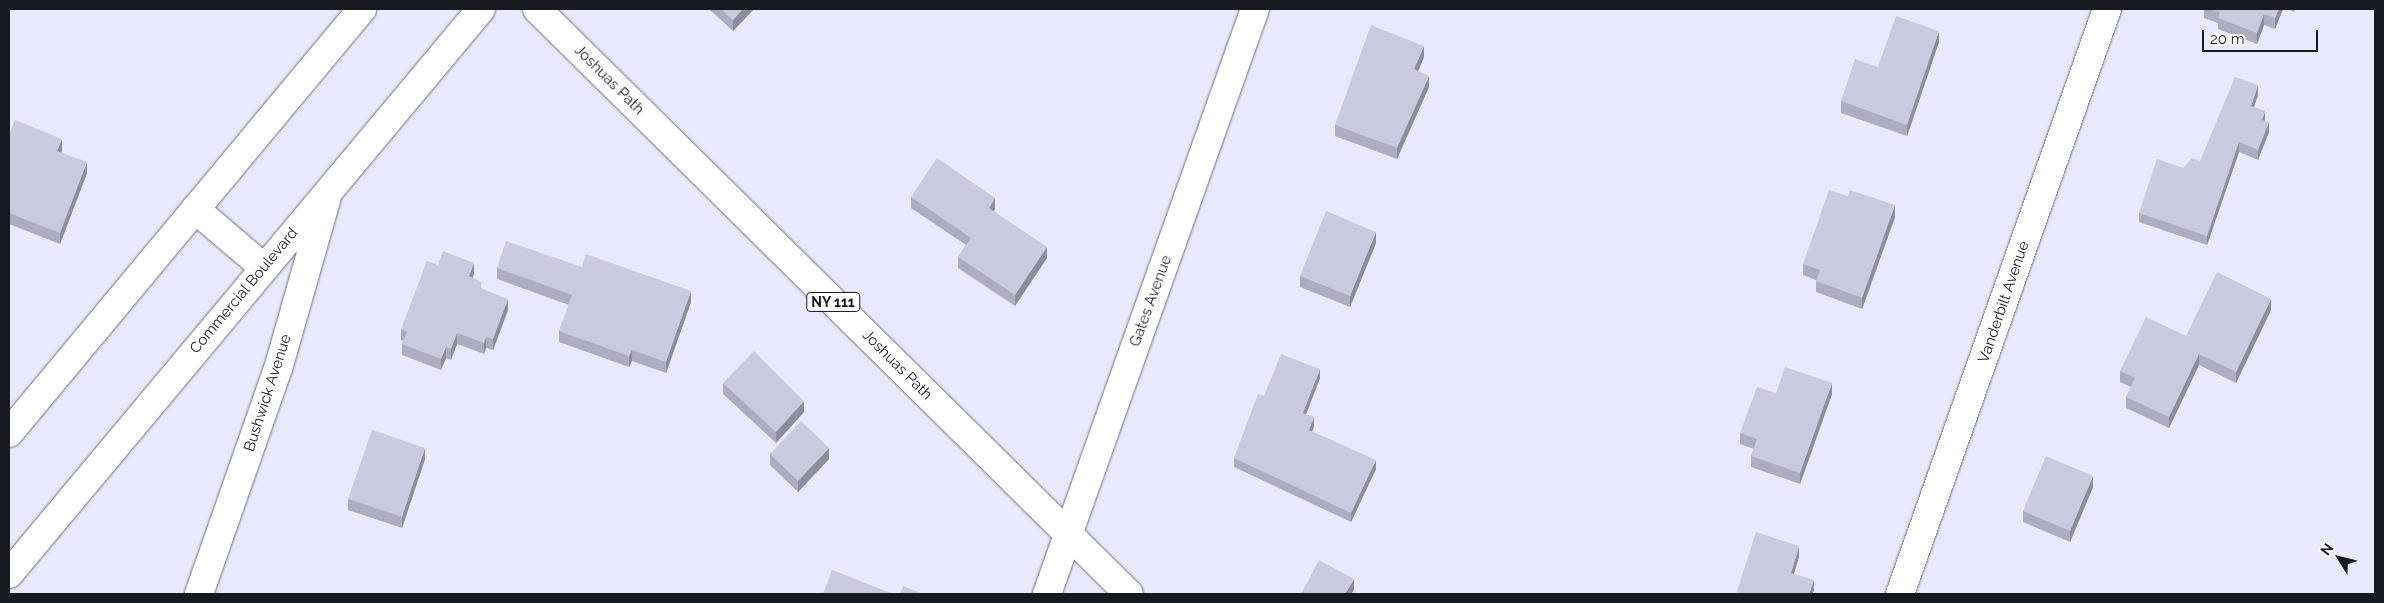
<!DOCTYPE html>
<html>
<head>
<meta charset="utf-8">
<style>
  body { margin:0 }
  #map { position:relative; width:2384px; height:603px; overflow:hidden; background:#e9e8fd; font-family:Raleway,sans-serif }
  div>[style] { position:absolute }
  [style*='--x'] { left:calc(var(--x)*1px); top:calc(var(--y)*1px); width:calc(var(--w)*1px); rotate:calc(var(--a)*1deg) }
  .roads { filter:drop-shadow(0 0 1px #706f82) drop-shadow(0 0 1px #706f82) }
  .minor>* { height:28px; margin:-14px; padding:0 14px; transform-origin:14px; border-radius:14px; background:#fff }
  .primary>* { height:28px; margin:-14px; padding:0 14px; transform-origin:14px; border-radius:14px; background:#fff }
  .wall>* { inset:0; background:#aeadbf }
  .shaded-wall>* { inset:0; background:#8d8d9b }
  .building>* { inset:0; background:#cac9de }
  span { translate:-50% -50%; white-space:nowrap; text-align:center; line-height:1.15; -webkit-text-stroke:5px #fff; paint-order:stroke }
  .shield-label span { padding:1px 4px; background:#fff; border:1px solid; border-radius:4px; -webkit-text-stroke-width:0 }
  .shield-label { font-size:14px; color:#18181f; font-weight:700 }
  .street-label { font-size:15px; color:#18181f }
  .frame { position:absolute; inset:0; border:10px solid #18181f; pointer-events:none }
  .north { position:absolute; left:2314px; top:533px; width:50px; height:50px; -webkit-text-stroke:4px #fff; paint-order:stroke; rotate:306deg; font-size:14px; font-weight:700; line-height:20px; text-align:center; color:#18181f }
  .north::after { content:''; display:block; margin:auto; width:18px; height:22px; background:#18181f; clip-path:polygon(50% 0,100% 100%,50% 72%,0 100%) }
  .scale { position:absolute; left:2202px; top:30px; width:116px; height:22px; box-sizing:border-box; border:2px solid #18181f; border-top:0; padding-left:6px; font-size:15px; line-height:18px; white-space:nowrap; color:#18181f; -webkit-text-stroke:4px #fff; paint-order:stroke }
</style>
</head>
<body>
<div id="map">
  <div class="roads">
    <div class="minor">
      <div style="--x:195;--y:209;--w:91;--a:40.5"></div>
      <div style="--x:9;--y:433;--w:552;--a:-50.22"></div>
      <div style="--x:9;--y:574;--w:736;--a:-50.12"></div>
      <div style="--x:199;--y:594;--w:238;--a:-70.7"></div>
      <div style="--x:278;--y:369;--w:176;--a:-74.1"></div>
      <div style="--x:1047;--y:594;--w:621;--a:-70.43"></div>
      <div style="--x:1900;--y:594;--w:621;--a:-70.51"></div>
    </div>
    <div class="primary">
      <div style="--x:537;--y:9;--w:832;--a:44.66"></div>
    </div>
  </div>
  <div class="wall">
    <div style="clip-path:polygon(709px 9px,754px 9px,733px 31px)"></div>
    <div style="clip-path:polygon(2204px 9px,2283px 9px,2275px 29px,2264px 25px,2257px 44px,2218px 29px,2218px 23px,2204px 18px)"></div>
    <div style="clip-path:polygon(2287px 9px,2295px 9px,2294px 12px)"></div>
    <div style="clip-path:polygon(1939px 42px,1907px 136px,1841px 113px,1841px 101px,1878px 67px)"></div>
    <div style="clip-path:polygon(1424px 57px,1418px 71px,1429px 87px,1397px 159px,1335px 136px,1335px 125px)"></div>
    <div style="clip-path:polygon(2258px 95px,2254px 107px,2265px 121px,2269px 132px,2258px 160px,2239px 152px,2207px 245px,2139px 222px,2139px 213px,2200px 161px)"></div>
    <div style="clip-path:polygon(9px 135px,62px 150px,61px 152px,87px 173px,60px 244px,9px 224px)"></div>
    <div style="clip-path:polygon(911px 197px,995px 209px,994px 211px,1047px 258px,1015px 306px,958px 268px,958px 257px,966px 245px,911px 208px)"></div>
    <div style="clip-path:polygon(1895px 217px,1862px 309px,1816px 292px,1816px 280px,1803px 275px,1803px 264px)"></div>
    <div style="clip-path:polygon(1376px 243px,1350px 307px,1300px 287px,1300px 276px)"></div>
    <div style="clip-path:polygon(582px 267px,691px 302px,666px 373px,632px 361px,629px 367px,559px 342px,559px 331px,569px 305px,497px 279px,497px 268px)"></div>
    <div style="clip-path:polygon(474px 274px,472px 278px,482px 289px,508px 310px,493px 350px,486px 348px,484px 354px,457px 344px,451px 360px,446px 358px,441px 370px,402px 355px,402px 344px,403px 341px,401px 340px,401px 329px)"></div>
    <div style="clip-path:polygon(2271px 310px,2236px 383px,2199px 365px,2169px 428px,2126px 408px,2126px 397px,2131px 387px,2120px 382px,2120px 371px,2186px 336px)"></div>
    <div style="clip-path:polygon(1320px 378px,1306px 414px,1314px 426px,1312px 432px,1376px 469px,1351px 522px,1234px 467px,1234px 458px,1264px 396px)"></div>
    <div style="clip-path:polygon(723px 383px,804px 412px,776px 443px,723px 394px)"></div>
    <div style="clip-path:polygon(1776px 393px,1832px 394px,1800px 484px,1751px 467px,1751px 456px,1754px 449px,1740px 444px,1740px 433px)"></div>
    <div style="clip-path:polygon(770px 454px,829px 459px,798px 492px,770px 465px)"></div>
    <div style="clip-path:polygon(425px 459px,402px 528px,348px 510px,348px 499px)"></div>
    <div style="clip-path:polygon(2093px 487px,2070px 542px,2023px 522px,2023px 511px)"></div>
  </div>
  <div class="shaded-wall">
    <div style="clip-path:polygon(743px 9px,754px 9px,733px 31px,733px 20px)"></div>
    <div style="clip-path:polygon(2279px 9px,2283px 9px,2275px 29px,2275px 18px)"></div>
    <div style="clip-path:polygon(2264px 14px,2264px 25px,2257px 44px,2257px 33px)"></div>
    <div style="clip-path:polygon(1939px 31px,1939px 42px,1907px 136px,1907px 125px)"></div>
    <div style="clip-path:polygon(1424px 46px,1424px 57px,1414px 81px,1414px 69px)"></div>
    <div style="clip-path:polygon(1429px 76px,1429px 87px,1397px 159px,1397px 148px)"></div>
    <div style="clip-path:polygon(2258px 85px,2258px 95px,2251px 115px,2251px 106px)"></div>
    <div style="clip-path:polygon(2265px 111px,2265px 121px,2262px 120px)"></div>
    <div style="clip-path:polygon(2269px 122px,2269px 132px,2258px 160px,2258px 150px)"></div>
    <div style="clip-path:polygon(62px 139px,62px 150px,57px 162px,57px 151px)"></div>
    <div style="clip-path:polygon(2239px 142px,2239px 152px,2207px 245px,2207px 236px)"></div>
    <div style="clip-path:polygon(87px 162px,87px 173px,60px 244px,60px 233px)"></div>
    <div style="clip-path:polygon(995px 198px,995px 209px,989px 219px,989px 208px)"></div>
    <div style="clip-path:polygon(1895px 205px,1895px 217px,1862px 309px,1862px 298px)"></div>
    <div style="clip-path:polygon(1376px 232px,1376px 243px,1350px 307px,1350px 296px)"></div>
    <div style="clip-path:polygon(1047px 247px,1047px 258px,1015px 306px,1015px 295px)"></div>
    <div style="clip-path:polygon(474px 263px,474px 274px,469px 287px,469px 276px)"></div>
    <div style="clip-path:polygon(691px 291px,691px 302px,666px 373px,666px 362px)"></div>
    <div style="clip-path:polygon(508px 299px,508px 310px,493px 350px,493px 339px)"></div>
    <div style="clip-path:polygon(2271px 299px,2271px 310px,2236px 383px,2236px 372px)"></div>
    <div style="clip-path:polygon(457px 333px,457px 344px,451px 360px,451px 349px)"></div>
    <div style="clip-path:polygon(486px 337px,486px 348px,484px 354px,484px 343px)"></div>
    <div style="clip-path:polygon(446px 347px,446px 358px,441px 370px,441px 359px)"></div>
    <div style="clip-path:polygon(632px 350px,632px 361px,629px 367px,629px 356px)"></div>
    <div style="clip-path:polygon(2199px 354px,2199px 365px,2169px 428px,2169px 417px)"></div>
    <div style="clip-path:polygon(1320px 369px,1320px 378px,1303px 422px,1303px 413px)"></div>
    <div style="clip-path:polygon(1832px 383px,1832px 394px,1800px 484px,1800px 473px)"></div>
    <div style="clip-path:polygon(804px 401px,804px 412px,776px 443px,776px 432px)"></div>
    <div style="clip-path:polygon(1314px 417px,1314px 426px,1309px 440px,1309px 430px)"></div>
    <div style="clip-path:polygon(425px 448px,425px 459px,402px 528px,402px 517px)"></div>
    <div style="clip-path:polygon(829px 448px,829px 459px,798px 492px,798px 481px)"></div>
    <div style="clip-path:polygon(1376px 460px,1376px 469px,1351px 522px,1351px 513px)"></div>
    <div style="clip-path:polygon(2093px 476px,2093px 487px,2070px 542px,2070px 531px)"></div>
    <div style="clip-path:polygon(1799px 546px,1799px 557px,1791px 584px,1791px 573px)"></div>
    <div style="clip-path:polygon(1354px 579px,1354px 590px,1351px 594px,1345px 594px)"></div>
    <div style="clip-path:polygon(1814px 580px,1814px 591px,1812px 594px,1809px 594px)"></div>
  </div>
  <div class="building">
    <div style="clip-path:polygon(721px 9px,743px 9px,733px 20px)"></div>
    <div style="clip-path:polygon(2210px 9px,2279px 9px,2275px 18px,2264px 14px,2257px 33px,2218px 18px,2220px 12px)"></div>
    <div style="clip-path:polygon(1896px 16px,1939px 31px,1907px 125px,1841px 101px,1855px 59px,1878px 67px)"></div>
    <div style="clip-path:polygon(1371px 25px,1424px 46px,1414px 69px,1429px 76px,1397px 148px,1335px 125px)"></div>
    <div style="clip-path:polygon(2235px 77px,2258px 85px,2251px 106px,2265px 111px,2262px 120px,2269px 122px,2258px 150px,2239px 142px,2207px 236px,2139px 213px,2157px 159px,2183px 168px,2192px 158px,2200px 161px)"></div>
    <div style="clip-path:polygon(15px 120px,62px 139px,57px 151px,87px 162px,60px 233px,9px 213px,9px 135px)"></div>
    <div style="clip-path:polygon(937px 158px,995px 198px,989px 208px,1047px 247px,1015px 295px,958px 257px,971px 238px,911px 197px)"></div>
    <div style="clip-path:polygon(1829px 190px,1848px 196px,1850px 190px,1895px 205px,1862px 298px,1816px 281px,1820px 270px,1803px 264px)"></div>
    <div style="clip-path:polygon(1326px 211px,1376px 232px,1350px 296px,1300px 276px)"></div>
    <div style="clip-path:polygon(506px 241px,582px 267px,586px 254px,691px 291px,666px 362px,632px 350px,629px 356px,559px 331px,572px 295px,497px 268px)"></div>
    <div style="clip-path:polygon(443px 251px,474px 263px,469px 276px,482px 282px,480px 288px,508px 299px,493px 339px,486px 337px,484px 343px,457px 333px,451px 349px,446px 347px,441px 359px,402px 344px,407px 332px,401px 329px,427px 261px,438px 265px)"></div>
    <div style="clip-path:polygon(2217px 272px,2271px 299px,2236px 372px,2199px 354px,2169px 417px,2126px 397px,2135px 378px,2120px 371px,2146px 317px,2186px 336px)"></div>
    <div style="clip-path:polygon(754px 351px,804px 401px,776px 432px,723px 383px)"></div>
    <div style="clip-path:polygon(1281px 354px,1320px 369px,1303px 413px,1314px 417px,1309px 430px,1376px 460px,1351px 513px,1234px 458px,1258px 394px,1264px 396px)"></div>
    <div style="clip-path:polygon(1785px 367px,1832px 383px,1800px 473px,1751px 456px,1757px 439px,1740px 433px,1757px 387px,1776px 393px)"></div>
    <div style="clip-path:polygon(801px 421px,829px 448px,798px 481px,770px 454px)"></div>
    <div style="clip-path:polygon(372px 430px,425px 448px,402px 517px,348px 499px)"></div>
    <div style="clip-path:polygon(2046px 456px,2093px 476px,2070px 531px,2023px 511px)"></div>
    <div style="clip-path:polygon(1756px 532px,1799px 546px,1791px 573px,1814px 580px,1809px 594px,1736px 594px)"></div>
    <div style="clip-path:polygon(1319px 560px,1354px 579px,1345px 594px,1301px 594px)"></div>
    <div style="clip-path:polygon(832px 570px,893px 594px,823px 594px)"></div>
    <div style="clip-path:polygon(903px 586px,923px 594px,900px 594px)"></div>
  </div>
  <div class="shield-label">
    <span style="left:833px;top:302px">NY 111</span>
  </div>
  <div class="street-label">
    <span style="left:609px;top:80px;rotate:45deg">Joshuas Path</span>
    <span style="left:244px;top:291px;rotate:-50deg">Commercial Boulevard</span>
    <span style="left:1151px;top:301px;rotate:-70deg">Gates Avenue</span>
    <span style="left:2004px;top:302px;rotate:-71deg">Vanderbilt Avenue</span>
    <span style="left:897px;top:365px;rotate:45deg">Joshuas Path</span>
    <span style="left:268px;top:393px;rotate:-72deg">Bushwick Avenue</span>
  </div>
  <div class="frame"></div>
  <div class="north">N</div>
  <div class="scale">20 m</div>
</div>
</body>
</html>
